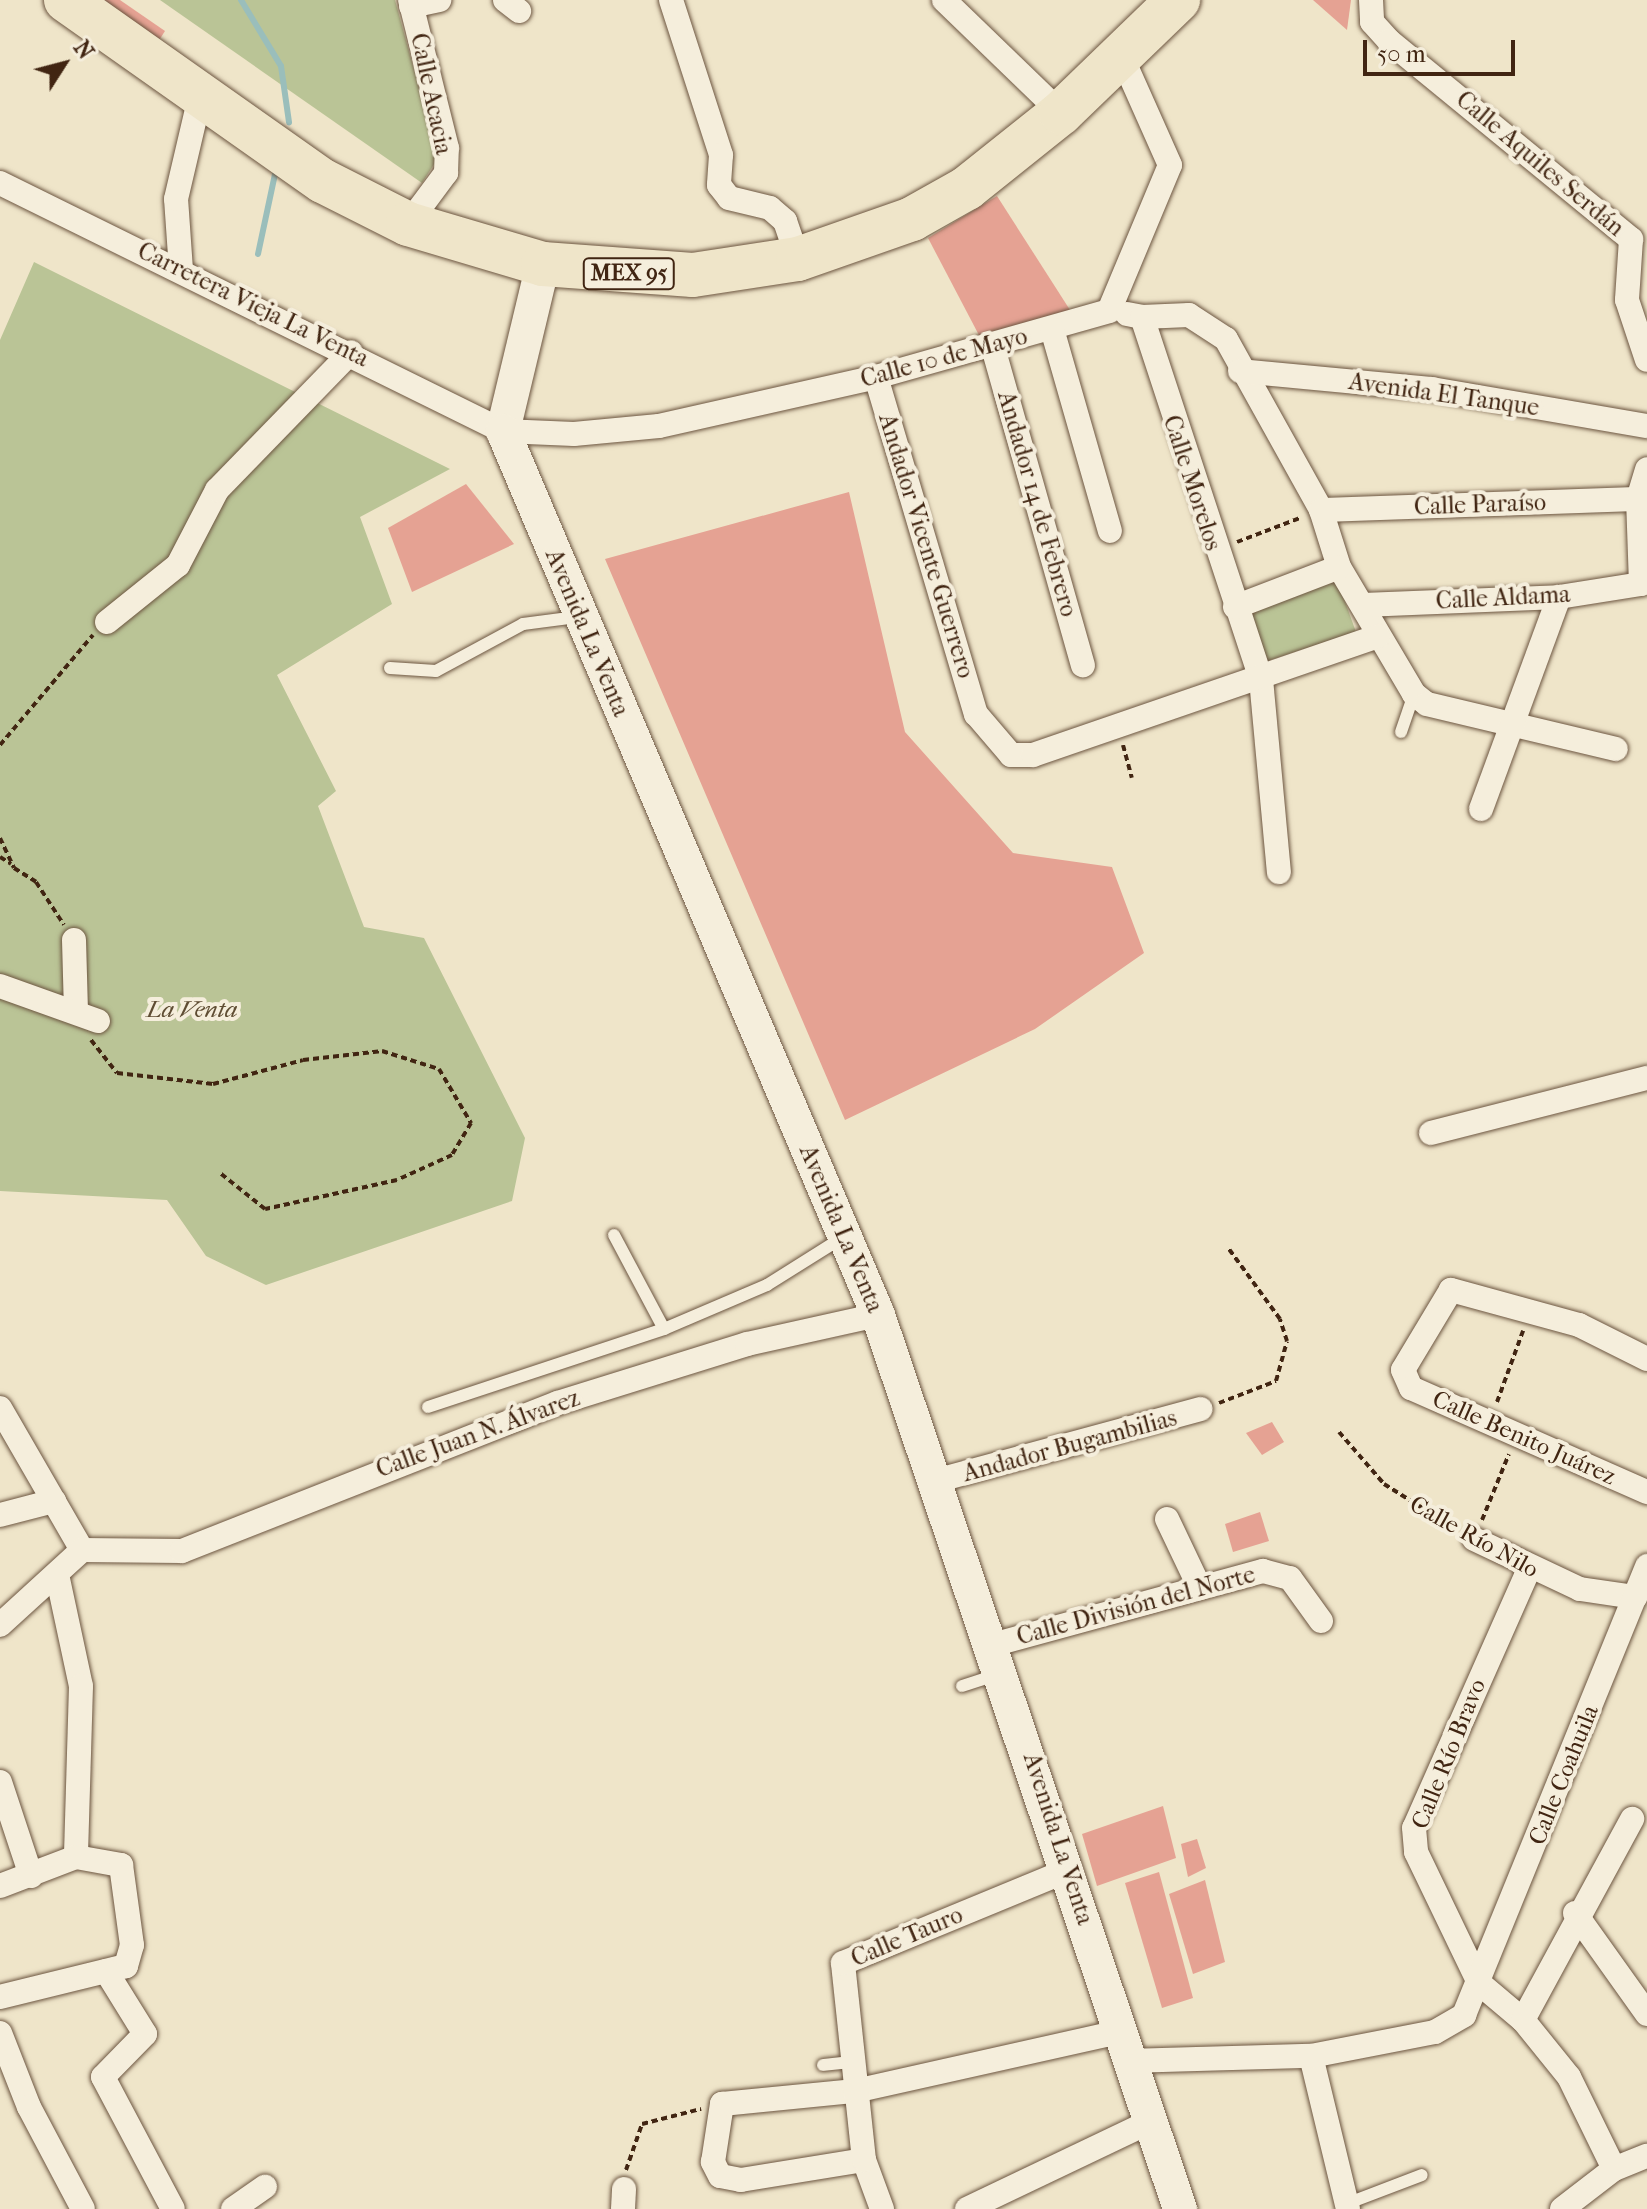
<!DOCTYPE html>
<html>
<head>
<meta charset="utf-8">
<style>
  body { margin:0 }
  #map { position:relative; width:1647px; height:2209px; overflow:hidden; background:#efe5c9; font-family:"IM FELL French Canon",serif }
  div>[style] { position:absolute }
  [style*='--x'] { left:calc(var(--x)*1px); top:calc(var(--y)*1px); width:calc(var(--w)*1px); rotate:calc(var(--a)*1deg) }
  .green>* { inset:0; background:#bac496 }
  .stream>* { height:6px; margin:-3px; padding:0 3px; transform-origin:3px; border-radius:3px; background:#9abebb }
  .building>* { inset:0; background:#e5a293 }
  .path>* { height:4px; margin-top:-2px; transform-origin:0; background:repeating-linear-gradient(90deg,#412512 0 6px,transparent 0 10px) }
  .roads { filter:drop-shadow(0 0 2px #6c5540) drop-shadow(0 0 2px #6c5540) }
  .lane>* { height:12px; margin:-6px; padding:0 6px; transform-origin:6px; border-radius:6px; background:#f5eedc }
  .street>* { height:24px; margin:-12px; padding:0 12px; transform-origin:12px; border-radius:12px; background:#f5eedc }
  .secondary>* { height:34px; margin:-17px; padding:0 17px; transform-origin:17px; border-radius:17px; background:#f5eedc }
  .highway>* { height:44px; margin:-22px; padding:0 22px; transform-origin:22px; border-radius:22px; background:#efe5c9 }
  span { translate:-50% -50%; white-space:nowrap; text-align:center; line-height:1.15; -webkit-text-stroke:8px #f5eedc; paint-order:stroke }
  .shield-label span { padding:2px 6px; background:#f5eedc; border:2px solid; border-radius:6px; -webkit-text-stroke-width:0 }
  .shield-label { font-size:22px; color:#412512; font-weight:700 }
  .street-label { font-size:24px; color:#412512 }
  .park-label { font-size:24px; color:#5f4d33; font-style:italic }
  .north { position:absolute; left:24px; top:24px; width:80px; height:80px; -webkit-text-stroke:6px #f5eedc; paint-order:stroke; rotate:54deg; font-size:22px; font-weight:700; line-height:32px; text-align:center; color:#412512 }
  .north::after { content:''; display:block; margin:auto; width:28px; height:36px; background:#412512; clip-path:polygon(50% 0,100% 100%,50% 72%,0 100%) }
  .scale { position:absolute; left:1363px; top:40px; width:152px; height:36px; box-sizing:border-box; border:4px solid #412512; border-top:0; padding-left:10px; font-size:24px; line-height:28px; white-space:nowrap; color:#412512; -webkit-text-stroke:6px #f5eedc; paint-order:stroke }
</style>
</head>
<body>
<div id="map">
  <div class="green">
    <div style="clip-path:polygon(160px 0,395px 0,438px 158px,422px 183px)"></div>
    <div style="clip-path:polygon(34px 262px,450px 469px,360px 517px,392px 604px,277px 675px,336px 791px,318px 806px,364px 927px,424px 938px,525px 1138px,512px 1201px,266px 1285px,206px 1256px,167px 1200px,0 1191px,0 340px)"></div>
    <div style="clip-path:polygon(1336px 577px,1356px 632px,1261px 663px,1248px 611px)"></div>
  </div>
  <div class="stream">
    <div style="--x:241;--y:0;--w:77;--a:58.8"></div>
    <div style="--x:281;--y:66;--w:57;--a:81.9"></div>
    <div style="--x:258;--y:254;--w:82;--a:-78"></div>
  </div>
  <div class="building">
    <div style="clip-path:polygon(90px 0,120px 0,165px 31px,156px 45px)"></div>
    <div style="clip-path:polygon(1313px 0,1351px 0,1347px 30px)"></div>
    <div style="clip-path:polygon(997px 196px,1070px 310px,981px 339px,928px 238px)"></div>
    <div style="clip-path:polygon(466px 484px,514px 544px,412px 592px,388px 528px)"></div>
    <div style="clip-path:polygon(849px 492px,905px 732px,1013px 853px,1112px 867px,1144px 953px,1035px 1029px,845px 1120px,605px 559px)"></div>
    <div style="clip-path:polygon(1272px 1422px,1284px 1442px,1262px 1455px,1246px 1433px)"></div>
    <div style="clip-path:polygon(1260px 1512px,1269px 1541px,1233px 1552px,1225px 1524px)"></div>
    <div style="clip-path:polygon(1163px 1806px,1176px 1858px,1097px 1886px,1082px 1834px)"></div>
    <div style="clip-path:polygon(1197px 1839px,1206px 1868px,1188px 1877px,1181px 1844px)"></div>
    <div style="clip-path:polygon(1159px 1872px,1193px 1998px,1162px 2008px,1125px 1883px)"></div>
    <div style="clip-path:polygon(1205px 1880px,1225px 1962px,1193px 1974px,1169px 1894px)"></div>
  </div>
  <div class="path">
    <div style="--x:1237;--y:542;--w:67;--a:-20.9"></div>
    <div style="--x:0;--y:745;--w:144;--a:-49.8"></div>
    <div style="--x:1123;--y:745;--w:34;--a:75"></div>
    <div style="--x:0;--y:838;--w:33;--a:65"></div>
    <div style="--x:14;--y:868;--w:26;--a:32"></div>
    <div style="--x:36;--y:882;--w:51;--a:56.9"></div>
    <div style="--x:0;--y:857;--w:13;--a:32"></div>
    <div style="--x:91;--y:1040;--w:42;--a:51.8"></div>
    <div style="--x:117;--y:1073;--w:97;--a:6.5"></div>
    <div style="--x:213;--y:1084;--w:93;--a:-14.9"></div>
    <div style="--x:303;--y:1060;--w:80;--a:-6.5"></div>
    <div style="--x:382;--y:1051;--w:60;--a:17.5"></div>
    <div style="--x:439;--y:1069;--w:63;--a:59.3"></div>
    <div style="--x:471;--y:1123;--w:37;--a:121"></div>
    <div style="--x:452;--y:1155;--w:60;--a:155.6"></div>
    <div style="--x:397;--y:1180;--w:135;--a:167.6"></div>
    <div style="--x:265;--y:1209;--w:58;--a:-141.3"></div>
    <div style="--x:1497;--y:1402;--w:76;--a:-69.9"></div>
    <div style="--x:1219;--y:1403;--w:61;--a:-21.1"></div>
    <div style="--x:1276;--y:1381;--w:41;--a:-74.6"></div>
    <div style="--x:1287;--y:1341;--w:23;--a:-108"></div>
    <div style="--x:1280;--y:1319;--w:87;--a:-126.1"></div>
    <div style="--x:1339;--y:1432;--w:69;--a:49.1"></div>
    <div style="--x:1384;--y:1484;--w:85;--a:32"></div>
    <div style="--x:1482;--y:1520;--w:71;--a:-67.8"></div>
    <div style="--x:626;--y:2170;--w:49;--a:-70.8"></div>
    <div style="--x:642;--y:2124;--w:61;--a:-14.3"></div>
  </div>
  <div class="roads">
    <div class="lane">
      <div style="--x:390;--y:668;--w:46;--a:3.7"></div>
      <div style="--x:436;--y:671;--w:99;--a:-28.4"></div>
      <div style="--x:523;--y:624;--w:54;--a:-7.4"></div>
      <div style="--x:1401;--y:732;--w:40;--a:-71.1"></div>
      <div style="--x:614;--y:1235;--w:106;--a:62"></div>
      <div style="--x:428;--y:1407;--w:249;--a:-18.3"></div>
      <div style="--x:664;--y:1329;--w:112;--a:-23.1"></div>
      <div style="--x:767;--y:1285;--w:89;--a:-32.1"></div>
      <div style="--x:962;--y:1686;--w:39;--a:-18"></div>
      <div style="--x:823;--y:2065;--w:29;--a:-6"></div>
      <div style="--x:1346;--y:2204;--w:81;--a:-20.9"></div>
    </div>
    <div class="street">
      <div style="--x:505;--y:0;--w:18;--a:38"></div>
      <div style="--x:671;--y:0;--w:163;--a:72.1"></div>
      <div style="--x:721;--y:155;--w:30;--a:94"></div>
      <div style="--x:719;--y:185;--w:16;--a:52"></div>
      <div style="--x:729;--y:198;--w:42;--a:13.7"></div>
      <div style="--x:770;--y:208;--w:20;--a:41"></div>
      <div style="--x:785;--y:221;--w:40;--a:71.1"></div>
      <div style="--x:944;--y:0;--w:163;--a:44"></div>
      <div style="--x:1371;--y:0;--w:22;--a:87"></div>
      <div style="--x:1372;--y:22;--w:25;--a:48"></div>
      <div style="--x:1389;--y:41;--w:313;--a:39.3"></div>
      <div style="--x:411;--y:6;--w:29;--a:-12"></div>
      <div style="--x:0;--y:183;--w:561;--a:26.25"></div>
      <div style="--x:503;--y:431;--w:71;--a:2.4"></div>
      <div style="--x:574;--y:434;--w:85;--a:-5.4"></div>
      <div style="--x:659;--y:426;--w:222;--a:-12.7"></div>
      <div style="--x:876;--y:377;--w:242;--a:-15.8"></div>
      <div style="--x:1109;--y:311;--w:158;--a:-67.3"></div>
      <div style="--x:1170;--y:165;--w:118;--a:-114"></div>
      <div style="--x:408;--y:224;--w:64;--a:-53.3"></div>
      <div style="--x:446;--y:173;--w:25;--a:-88"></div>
      <div style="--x:447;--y:148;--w:153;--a:-104"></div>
      <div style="--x:1631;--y:239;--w:61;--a:93.8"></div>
      <div style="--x:1627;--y:300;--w:63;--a:71.6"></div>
      <div style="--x:181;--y:270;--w:71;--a:-94"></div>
      <div style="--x:176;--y:199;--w:105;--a:-76.8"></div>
      <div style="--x:1127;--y:314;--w:15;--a:11"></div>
      <div style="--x:1142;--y:317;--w:381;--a:71.8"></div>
      <div style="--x:1261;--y:679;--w:194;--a:84.7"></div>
      <div style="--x:1142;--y:317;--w:47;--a:-2.4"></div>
      <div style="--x:1189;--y:315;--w:44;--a:33"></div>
      <div style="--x:1226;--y:339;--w:196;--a:60.9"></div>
      <div style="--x:1321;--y:510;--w:60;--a:72.5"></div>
      <div style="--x:1339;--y:567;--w:147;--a:59.4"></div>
      <div style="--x:1414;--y:694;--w:16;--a:38"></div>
      <div style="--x:1427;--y:704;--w:194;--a:13.4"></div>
      <div style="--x:1052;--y:329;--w:210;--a:74"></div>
      <div style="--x:992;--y:344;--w:334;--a:74.2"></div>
      <div style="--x:1240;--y:371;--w:193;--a:5.4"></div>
      <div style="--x:1432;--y:389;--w:218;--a:9.8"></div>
      <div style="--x:876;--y:377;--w:352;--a:73.5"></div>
      <div style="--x:976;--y:714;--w:54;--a:49.5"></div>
      <div style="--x:1011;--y:755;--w:22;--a:0"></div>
      <div style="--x:1033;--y:755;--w:365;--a:-19"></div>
      <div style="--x:1321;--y:510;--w:317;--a:-2"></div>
      <div style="--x:1363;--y:605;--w:196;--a:-2.3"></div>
      <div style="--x:1559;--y:597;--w:83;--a:-9"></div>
      <div style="--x:1641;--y:584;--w:85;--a:-92"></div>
      <div style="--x:1638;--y:499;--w:31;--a:-73"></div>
      <div style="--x:1235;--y:607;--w:111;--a:-21"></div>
      <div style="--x:107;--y:622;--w:91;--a:-38.8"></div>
      <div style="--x:178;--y:565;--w:85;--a:-62.5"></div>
      <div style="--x:217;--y:490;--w:192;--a:-45.8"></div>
      <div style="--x:1481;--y:809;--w:226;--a:-69.8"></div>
      <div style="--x:74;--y:940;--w:71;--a:88.4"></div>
      <div style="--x:0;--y:986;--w:104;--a:19.7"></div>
      <div style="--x:1431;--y:1133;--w:223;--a:-14.3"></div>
      <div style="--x:1647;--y:1359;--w:76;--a:-153.4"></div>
      <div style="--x:1579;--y:1325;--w:133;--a:-164.7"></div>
      <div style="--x:1451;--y:1290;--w:93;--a:121"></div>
      <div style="--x:1403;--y:1370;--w:20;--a:66"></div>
      <div style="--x:1411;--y:1388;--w:258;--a:23.8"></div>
      <div style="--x:0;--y:1408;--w:164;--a:60"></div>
      <div style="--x:939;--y:1480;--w:271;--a:-15.2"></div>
      <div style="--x:0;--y:1515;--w:56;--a:-14.5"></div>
      <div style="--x:1167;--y:1519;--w:74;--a:64.5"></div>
      <div style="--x:1474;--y:1539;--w:117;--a:25.3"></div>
      <div style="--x:1580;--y:1589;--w:56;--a:8.3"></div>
      <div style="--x:82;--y:1550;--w:100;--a:0.6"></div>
      <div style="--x:182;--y:1551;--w:404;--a:-21.5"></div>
      <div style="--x:558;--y:1403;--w:198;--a:-17.3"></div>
      <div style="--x:747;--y:1344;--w:134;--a:-12.5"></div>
      <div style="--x:1529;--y:1569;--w:283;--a:113.9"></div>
      <div style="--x:1414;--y:1828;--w:24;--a:85"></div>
      <div style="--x:1416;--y:1852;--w:145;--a:64.3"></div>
      <div style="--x:1479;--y:1983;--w:57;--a:40.1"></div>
      <div style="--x:1523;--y:2020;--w:73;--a:51.1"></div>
      <div style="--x:1569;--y:2077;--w:102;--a:63.9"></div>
      <div style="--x:58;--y:1579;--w:109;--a:77.9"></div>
      <div style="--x:81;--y:1686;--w:171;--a:91.7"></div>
      <div style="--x:0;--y:1625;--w:111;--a:-42.4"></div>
      <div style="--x:992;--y:1645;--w:281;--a:-15.3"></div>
      <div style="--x:1263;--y:1571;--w:28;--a:15"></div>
      <div style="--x:1290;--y:1578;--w:53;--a:54.2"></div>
      <div style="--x:0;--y:1782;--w:99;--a:71.7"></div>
      <div style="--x:0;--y:1886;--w:81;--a:-20.9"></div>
      <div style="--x:76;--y:1857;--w:46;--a:10.1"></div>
      <div style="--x:121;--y:1865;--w:81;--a:82.2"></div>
      <div style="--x:132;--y:1945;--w:22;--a:106"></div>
      <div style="--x:126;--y:1966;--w:130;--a:166.2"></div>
      <div style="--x:1575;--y:1913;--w:124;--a:54.5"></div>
      <div style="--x:106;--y:1971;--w:74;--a:58.2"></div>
      <div style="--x:145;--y:2034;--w:60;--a:134.3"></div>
      <div style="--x:103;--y:2077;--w:149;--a:62.1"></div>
      <div style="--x:1523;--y:2020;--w:229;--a:-61.5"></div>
      <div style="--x:0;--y:2033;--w:79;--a:68.6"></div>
      <div style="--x:29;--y:2107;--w:115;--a:62.1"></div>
      <div style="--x:1311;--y:2056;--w:157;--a:76.4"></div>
      <div style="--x:1127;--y:2061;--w:184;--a:-1.6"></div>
      <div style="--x:1311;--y:2056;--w:126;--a:-11"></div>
      <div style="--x:1435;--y:2032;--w:34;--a:-30"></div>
      <div style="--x:1464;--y:2015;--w:485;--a:-67.8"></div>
      <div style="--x:864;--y:2160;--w:125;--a:170.8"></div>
      <div style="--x:741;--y:2180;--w:21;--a:-169"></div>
      <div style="--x:720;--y:2176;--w:16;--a:-117"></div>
      <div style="--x:713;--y:2162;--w:59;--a:-81.2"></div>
      <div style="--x:722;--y:2104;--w:134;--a:-5.6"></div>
      <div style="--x:855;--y:2091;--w:271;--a:-12.6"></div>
      <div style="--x:233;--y:2209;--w:39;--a:-35"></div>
      <div style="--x:623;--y:2209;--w:20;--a:-87"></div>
      <div style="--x:882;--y:2209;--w:52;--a:-110.2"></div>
      <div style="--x:864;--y:2160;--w:198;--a:-96.1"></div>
      <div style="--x:843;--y:1963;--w:244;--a:-22.4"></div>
      <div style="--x:967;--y:2209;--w:199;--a:-25.5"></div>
      <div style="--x:1562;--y:2209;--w:66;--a:-37.6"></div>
      <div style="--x:1614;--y:2169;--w:35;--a:-22"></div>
    </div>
    <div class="secondary">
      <div style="--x:543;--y:264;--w:172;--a:103.5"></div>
      <div style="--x:503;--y:431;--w:960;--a:67.01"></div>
      <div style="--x:878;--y:1315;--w:944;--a:71.33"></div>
    </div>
    <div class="highway">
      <div style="--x:66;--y:0;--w:314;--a:35.2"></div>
      <div style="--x:323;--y:181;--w:95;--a:26.8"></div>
      <div style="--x:408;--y:224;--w:141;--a:16.5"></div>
      <div style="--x:543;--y:264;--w:150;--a:4.2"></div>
      <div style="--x:693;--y:275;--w:106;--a:-8.7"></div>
      <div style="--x:798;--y:259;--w:121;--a:-19.3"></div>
      <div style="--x:912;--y:219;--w:63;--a:-29.4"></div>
      <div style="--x:967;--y:188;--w:120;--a:-38.6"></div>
      <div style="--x:1061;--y:113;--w:163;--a:-44"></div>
    </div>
  </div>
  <div class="shield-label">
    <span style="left:629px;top:274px">MEX 95</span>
  </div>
  <div class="street-label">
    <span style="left:431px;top:94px;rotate:78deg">Calle Acacia</span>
    <span style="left:1540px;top:164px;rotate:40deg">Calle Aquiles Serdán</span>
    <span style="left:253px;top:305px;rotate:26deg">Carretera Vieja La Venta</span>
    <span style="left:944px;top:358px;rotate:-15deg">Calle 10 de Mayo</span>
    <span style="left:1444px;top:395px;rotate:8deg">Avenida El Tanque</span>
    <span style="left:1192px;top:483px;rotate:72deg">Calle Morelos</span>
    <span style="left:1037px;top:504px;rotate:74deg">Andador 14 de Febrero</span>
    <span style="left:1480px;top:505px;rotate:-2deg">Calle Paraíso</span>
    <span style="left:926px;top:546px;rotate:73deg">Andador Vicente Guerrero</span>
    <span style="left:1503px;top:598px;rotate:-3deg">Calle Aldama</span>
    <span style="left:587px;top:633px;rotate:67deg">Avenida La Venta</span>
    <span style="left:841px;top:1229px;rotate:67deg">Avenida La Venta</span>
    <span style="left:478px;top:1434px;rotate:-20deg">Calle Juan N. Álvarez</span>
    <span style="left:1524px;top:1438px;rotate:24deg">Calle Benito Juárez</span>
    <span style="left:1070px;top:1446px;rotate:-15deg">Andador Bugambilias</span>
    <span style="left:1474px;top:1537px;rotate:29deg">Calle Río Nilo</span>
    <span style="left:1136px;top:1606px;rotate:-15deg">Calle División del Norte</span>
    <span style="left:1449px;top:1754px;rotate:-68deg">Calle Río Bravo</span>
    <span style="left:1564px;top:1775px;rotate:-68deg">Calle Coahuila</span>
    <span style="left:1058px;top:1839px;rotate:72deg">Avenida La Venta</span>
    <span style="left:907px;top:1937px;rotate:-23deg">Calle Tauro</span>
  </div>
  <div class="park-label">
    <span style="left:192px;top:1010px">La Venta</span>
  </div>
  <div class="north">N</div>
  <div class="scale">50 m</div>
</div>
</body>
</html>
